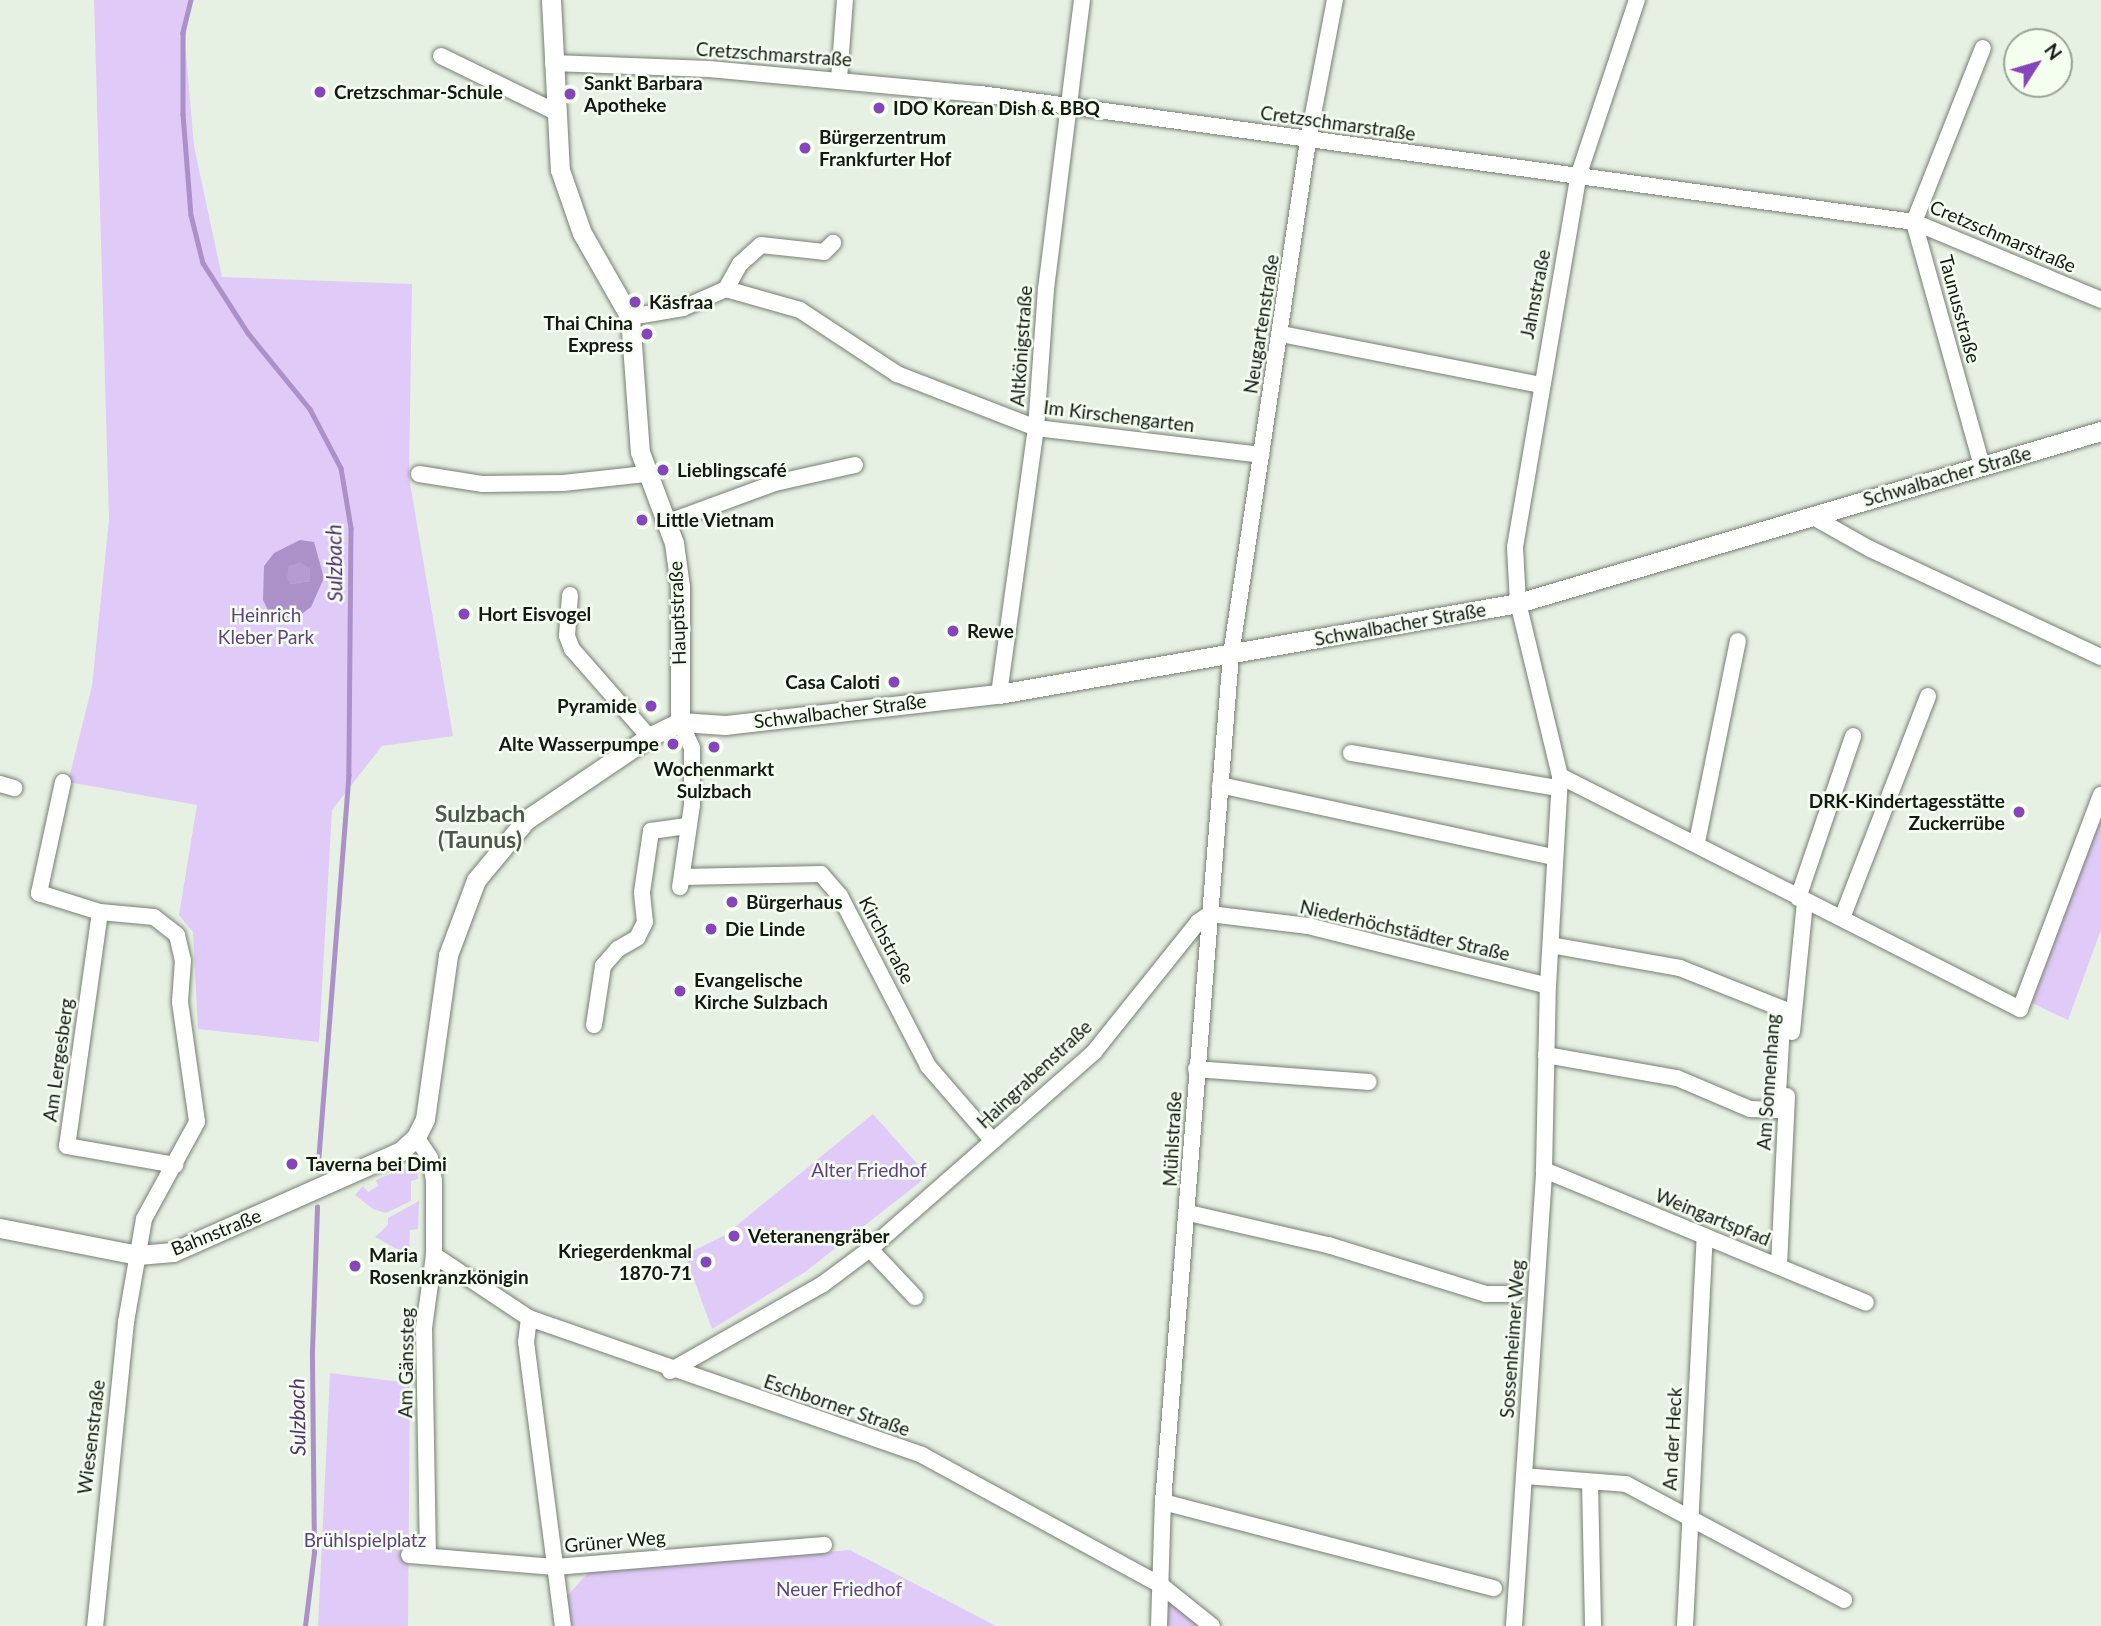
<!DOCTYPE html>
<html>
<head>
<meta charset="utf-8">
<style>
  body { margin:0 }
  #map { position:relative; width:2101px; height:1626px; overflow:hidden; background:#e7f1e3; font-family:Lato,sans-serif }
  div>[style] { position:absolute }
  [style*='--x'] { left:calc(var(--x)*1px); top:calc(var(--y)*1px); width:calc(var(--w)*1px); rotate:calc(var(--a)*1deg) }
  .green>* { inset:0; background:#e0cbf8 }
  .forest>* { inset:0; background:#b69bd3 }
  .water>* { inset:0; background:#ac91c8 }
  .stream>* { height:4.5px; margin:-2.25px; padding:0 2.25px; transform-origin:2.25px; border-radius:2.25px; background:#ac91c8 }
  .roads { filter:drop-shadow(0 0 2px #757f72) drop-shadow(0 0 2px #757f72) }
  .minor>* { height:16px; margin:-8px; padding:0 8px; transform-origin:8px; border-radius:8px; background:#fff }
  .tertiary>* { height:19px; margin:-9.5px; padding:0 9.5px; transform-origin:9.5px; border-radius:9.5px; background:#fff }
  .dots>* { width:19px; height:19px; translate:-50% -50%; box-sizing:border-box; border:4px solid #f4fff0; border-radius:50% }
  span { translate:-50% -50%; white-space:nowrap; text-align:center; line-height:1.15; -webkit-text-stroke:5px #f4fff0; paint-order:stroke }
  .street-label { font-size:19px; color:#151914 }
  .poi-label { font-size:19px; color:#151914; font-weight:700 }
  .left { translate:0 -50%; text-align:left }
  .right { translate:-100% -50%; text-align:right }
  .park-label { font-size:19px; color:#623e82 }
  .water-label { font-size:21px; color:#553074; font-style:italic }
  .quarter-label { font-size:23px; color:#4e574b; font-weight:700 }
  .north { position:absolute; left:2003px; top:28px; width:70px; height:70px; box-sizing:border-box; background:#f4fff0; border:2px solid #9ba398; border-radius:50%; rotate:53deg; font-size:19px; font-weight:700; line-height:28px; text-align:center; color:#151914 }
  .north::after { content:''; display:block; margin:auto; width:24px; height:32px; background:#8645ba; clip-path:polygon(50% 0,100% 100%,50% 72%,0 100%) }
</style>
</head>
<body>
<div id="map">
  <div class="green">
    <div style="clip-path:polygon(94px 0,191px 0,185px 42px,194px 146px,222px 277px,412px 284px,409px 477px,453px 736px,382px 746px,332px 810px,319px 1042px,198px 1029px,193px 932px,179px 915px,197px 805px,68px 782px,92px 686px,109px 520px)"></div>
    <div style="clip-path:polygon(2101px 815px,2101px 930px,2068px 1020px,2032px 1003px)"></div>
    <div style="clip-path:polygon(873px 1114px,928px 1176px,805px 1272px,712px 1329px,685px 1255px,725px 1235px)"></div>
    <div style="clip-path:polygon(409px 1166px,417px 1170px,418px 1179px,411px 1181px,411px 1201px,386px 1213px,373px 1209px,355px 1195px,363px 1186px,368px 1192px,378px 1186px,376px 1180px)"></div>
    <div style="clip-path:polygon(419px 1201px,418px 1229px,410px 1230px,409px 1256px,375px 1237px,388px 1225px,388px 1218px)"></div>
    <div style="clip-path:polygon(330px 1373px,410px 1383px,408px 1626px,318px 1626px)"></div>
    <div style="clip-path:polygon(850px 1550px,996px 1626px,570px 1626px,566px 1597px,590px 1571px)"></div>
    <div style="clip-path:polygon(1162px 1586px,1212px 1626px,1159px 1626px)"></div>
  </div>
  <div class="forest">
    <div style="clip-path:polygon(300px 561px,310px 569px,310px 581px,291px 584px,286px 578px,289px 566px)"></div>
  </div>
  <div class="water">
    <div style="clip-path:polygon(evenodd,300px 540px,314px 542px,324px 578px,311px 607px,299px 616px,284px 618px,268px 610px,263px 600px,264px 566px,274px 553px,300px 540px,300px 562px,310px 569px,310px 581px,291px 584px,287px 578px,289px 566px,300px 562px)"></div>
  </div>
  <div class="stream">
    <div style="--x:191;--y:0;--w:34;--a:104"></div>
    <div style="--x:183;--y:33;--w:81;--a:90"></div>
    <div style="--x:183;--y:114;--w:101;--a:85.5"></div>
    <div style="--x:191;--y:215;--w:49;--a:76"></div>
    <div style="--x:203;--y:263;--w:83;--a:57.3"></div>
    <div style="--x:248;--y:333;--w:98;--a:50.8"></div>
    <div style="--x:310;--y:409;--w:67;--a:62.3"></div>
    <div style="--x:341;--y:468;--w:61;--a:80.5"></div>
    <div style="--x:351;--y:528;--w:247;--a:90.5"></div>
    <div style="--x:349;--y:775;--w:397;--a:94.5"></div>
    <div style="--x:305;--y:1626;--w:74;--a:-83"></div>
    <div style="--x:314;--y:1553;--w:202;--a:-90.6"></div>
    <div style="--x:312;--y:1351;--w:144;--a:-88"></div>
  </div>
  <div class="roads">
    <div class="minor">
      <div style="--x:441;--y:56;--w:126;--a:26"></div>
      <div style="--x:553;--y:63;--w:156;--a:2.2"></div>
      <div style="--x:709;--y:69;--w:273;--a:5.3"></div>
      <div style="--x:981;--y:94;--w:942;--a:7.81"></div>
      <div style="--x:1914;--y:222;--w:203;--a:22.6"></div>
      <div style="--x:839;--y:79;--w:79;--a:-85.7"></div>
      <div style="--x:726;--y:289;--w:29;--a:-61"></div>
      <div style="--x:740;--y:264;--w:28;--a:-42"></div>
      <div style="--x:761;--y:245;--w:63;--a:6.3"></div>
      <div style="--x:824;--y:252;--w:13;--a:-45"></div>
      <div style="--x:630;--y:317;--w:54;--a:-9.6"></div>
      <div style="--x:683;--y:308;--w:47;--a:-23.8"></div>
      <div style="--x:726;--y:289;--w:77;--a:15.8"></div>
      <div style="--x:800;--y:310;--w:116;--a:33.4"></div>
      <div style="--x:897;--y:374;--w:149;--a:21.2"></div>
      <div style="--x:1036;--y:428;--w:227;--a:6.8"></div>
      <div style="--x:1281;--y:334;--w:264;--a:11.1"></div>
      <div style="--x:1982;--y:466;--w:253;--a:-105.6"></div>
      <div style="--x:1914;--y:222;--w:187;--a:-68.4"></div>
      <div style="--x:419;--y:474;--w:65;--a:8.9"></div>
      <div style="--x:483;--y:484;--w:80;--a:-0.7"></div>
      <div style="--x:563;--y:483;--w:83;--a:-6.2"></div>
      <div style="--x:1815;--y:518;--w:63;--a:29.4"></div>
      <div style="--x:1870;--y:549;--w:255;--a:25.1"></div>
      <div style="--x:666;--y:523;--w:116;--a:-20.2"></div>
      <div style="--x:775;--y:483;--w:82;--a:-12.7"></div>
      <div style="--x:570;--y:595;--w:41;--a:94.2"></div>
      <div style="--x:567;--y:636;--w:14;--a:69"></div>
      <div style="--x:572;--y:649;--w:117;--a:48.8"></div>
      <div style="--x:999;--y:694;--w:269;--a:-82.1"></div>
      <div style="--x:1036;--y:428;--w:139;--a:-85.9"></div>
      <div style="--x:1046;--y:289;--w:291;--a:-82.9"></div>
      <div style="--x:680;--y:722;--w:29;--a:65"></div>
      <div style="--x:692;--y:748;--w:57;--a:90"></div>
      <div style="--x:692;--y:805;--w:83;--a:98.3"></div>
      <div style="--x:1351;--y:753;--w:211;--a:9.6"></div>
      <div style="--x:1560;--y:776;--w:516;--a:26.86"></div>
      <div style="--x:2020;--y:1009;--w:229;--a:-69.3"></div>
      <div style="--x:63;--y:782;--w:114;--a:102.2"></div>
      <div style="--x:39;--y:893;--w:64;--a:17.3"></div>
      <div style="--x:100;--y:912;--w:54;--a:5.3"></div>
      <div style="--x:154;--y:917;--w:29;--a:38"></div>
      <div style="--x:177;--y:935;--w:26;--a:77"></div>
      <div style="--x:183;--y:960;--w:42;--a:94.1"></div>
      <div style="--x:180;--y:1002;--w:121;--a:81.9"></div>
      <div style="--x:197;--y:1122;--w:111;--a:118.7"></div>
      <div style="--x:144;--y:1219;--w:105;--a:99.9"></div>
      <div style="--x:126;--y:1322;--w:306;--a:95.8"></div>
      <div style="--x:0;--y:784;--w:15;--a:16"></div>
      <div style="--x:1220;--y:785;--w:341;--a:12.2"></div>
      <div style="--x:1697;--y:842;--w:205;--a:-78.5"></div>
      <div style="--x:682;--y:877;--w:139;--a:-1.2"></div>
      <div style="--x:821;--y:874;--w:29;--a:49"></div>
      <div style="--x:840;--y:896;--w:191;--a:62.6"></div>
      <div style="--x:928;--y:1066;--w:99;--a:49.1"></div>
      <div style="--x:1798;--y:898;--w:171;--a:-71.2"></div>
      <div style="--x:100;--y:912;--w:236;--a:98"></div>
      <div style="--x:67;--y:1146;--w:110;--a:10"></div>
      <div style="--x:1842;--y:918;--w:238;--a:-68.8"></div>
      <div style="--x:594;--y:1025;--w:60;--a:-81.3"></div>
      <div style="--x:603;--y:966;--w:23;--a:-49"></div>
      <div style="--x:618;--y:949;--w:22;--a:-30"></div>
      <div style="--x:637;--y:938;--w:18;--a:-63"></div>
      <div style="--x:645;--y:922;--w:30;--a:-96"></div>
      <div style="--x:642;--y:892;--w:62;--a:-81.6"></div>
      <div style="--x:651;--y:831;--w:36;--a:-8"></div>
      <div style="--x:1792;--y:1032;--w:131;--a:-84.3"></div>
      <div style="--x:1546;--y:1055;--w:133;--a:10"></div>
      <div style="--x:1677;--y:1078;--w:79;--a:23"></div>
      <div style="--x:1750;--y:1109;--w:27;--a:2"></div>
      <div style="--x:1777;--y:1110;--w:101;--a:-86.6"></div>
      <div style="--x:1783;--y:1009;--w:111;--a:-158.3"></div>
      <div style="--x:1680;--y:968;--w:131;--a:-169.9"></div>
      <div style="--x:1196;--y:1069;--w:173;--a:4.3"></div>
      <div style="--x:416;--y:1137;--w:25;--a:56"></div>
      <div style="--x:430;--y:1158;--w:23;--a:80"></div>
      <div style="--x:434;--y:1181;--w:74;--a:90"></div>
      <div style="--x:434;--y:1255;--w:74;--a:97.8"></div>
      <div style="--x:424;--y:1328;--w:226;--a:89"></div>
      <div style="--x:1544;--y:1170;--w:348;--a:22.4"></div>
      <div style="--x:1189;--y:1213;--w:143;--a:13"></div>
      <div style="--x:1328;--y:1245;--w:165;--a:17.2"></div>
      <div style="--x:1486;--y:1294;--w:28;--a:0"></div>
      <div style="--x:870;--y:1249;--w:66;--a:46.8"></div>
      <div style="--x:434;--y:1255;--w:114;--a:33.6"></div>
      <div style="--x:529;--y:1318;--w:416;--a:19.2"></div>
      <div style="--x:922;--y:1455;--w:273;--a:28.6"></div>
      <div style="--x:1162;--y:1586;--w:64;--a:38.7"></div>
      <div style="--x:1779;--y:1266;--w:170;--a:-87.3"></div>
      <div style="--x:529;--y:1318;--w:24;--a:97"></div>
      <div style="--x:526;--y:1342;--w:286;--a:82.6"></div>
      <div style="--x:670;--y:1371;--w:176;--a:-29.6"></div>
      <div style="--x:823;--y:1284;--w:59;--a:-36.7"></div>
      <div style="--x:870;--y:1249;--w:298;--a:-41.3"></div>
      <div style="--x:1094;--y:1052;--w:166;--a:-51.3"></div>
      <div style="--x:1198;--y:922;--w:14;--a:-34"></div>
      <div style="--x:1210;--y:914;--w:99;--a:7"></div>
      <div style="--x:1308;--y:926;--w:247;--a:14"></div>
      <div style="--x:1524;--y:1476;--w:102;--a:4.5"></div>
      <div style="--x:1626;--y:1484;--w:247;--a:28"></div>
      <div style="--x:1590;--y:1482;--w:144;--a:88.8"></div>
      <div style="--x:1163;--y:1502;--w:342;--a:14.6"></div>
      <div style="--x:409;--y:1555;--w:146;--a:4.7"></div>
      <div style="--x:555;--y:1567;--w:270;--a:-4.7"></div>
      <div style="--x:1159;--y:1626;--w:124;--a:-88.2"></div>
      <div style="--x:1163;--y:1502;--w:850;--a:-85.41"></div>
      <div style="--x:1231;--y:655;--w:520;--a:-81.48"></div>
      <div style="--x:1308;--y:141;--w:144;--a:-79.2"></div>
      <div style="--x:1514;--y:1626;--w:457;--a:-86.2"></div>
      <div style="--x:1544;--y:1170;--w:184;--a:-88.8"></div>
      <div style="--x:1548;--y:986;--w:210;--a:-86.7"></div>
      <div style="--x:1560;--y:776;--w:178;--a:-103.6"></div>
      <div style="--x:1518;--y:603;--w:56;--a:-93.1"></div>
      <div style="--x:1515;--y:547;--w:375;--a:-80.3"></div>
      <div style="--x:1578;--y:177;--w:187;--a:-71.6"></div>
      <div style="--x:1685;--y:1626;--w:390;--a:-87.1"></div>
    </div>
    <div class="tertiary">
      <div style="--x:551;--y:0;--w:170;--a:87"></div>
      <div style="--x:560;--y:170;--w:67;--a:70.8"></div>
      <div style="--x:582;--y:233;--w:97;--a:60.3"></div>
      <div style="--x:630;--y:317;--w:135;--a:85.8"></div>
      <div style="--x:640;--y:452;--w:97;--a:69.5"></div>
      <div style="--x:674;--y:543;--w:44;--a:82.2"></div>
      <div style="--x:680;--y:587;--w:135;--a:90"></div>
      <div style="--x:0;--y:1228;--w:141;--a:11.1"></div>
      <div style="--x:138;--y:1255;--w:35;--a:-5"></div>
      <div style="--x:173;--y:1252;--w:249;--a:-23.9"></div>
      <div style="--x:401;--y:1151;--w:21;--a:-43"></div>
      <div style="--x:416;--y:1137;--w:20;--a:-63"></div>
      <div style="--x:425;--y:1119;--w:166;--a:-82"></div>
      <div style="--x:448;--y:955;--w:80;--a:-69.5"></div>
      <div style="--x:476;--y:880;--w:78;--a:-50.2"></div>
      <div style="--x:526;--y:820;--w:148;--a:-34"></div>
      <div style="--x:649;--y:737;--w:34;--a:-26"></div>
      <div style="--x:680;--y:722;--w:45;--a:3.8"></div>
      <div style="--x:725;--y:725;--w:276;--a:-6.5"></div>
      <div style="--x:999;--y:694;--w:527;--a:-9.94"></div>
      <div style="--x:1518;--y:603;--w:608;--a:-16.44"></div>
    </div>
  </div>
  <div class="dots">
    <div style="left:320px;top:92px;background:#8645ba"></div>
    <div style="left:570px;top:94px;background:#8645ba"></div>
    <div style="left:879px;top:108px;background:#8645ba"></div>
    <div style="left:805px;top:148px;background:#8645ba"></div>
    <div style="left:635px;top:302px;background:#8645ba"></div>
    <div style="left:647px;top:334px;background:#8645ba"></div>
    <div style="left:663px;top:470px;background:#8645ba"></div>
    <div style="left:642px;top:520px;background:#8645ba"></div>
    <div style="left:464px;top:614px;background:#8645ba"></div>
    <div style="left:953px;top:631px;background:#8645ba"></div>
    <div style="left:894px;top:682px;background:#8645ba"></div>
    <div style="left:651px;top:706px;background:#8645ba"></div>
    <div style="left:673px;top:744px;background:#8645ba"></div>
    <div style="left:714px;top:747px;background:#8645ba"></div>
    <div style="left:2019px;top:812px;background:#8645ba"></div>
    <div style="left:732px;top:902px;background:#8645ba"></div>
    <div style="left:711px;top:929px;background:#8645ba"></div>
    <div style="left:680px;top:991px;background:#8645ba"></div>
    <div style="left:292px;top:1164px;background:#8645ba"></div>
    <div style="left:734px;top:1236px;background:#8645ba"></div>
    <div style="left:706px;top:1262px;background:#8645ba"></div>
    <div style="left:355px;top:1266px;background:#8645ba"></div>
  </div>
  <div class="street-label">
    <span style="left:774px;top:54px;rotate:4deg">Cretzschmarstraße</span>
    <span style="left:1338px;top:123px;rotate:8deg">Cretzschmarstraße</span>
    <span style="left:2003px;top:236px;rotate:23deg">Cretzschmarstraße</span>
    <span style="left:1535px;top:294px;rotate:-79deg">Jahnstraße</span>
    <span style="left:1960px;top:309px;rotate:75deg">Taunusstraße</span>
    <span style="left:1261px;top:324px;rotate:-81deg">Neugartenstraße</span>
    <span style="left:1021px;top:346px;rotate:-86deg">Altkönigstraße</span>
    <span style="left:1119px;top:416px;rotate:7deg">Im Kirschengarten</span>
    <span style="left:1947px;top:476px;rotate:-16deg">Schwalbacher Straße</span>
    <span style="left:677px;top:613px;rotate:-92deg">Hauptstraße</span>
    <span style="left:1400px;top:624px;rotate:-10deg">Schwalbacher Straße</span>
    <span style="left:840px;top:711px;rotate:-7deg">Schwalbacher Straße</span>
    <span style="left:1405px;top:930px;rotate:13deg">Niederhöchstädter Straße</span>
    <span style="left:887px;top:940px;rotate:62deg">Kirchstraße</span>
    <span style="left:58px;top:1060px;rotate:-82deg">Am Lergesberg</span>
    <span style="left:1034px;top:1074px;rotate:-43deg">Haingrabenstraße</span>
    <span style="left:1768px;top:1082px;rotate:-86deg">Am Sonnenhang</span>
    <span style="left:1172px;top:1139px;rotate:-87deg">Mühlstraße</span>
    <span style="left:1713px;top:1217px;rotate:22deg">Weingartspfad</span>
    <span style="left:216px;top:1232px;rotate:-22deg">Bahnstraße</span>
    <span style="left:1512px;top:1339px;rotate:-86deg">Sossenheimer Weg</span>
    <span style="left:406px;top:1363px;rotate:-89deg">Am Gänssteg</span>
    <span style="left:837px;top:1405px;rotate:19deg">Eschborner Straße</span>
    <span style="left:91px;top:1437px;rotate:-83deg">Wiesenstraße</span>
    <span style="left:1672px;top:1439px;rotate:-87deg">An der Heck</span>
    <span style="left:615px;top:1541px;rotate:-5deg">Grüner Weg</span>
  </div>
  <div class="poi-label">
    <span class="left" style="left:584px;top:94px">Sankt Barbara<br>Apotheke</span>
    <span class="left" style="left:334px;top:92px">Cretzschmar-Schule</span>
    <span class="left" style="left:893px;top:108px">IDO Korean Dish &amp; BBQ</span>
    <span class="left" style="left:819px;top:148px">Bürgerzentrum<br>Frankfurter Hof</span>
    <span class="left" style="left:649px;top:302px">Käsfraa</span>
    <span class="right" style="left:633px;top:334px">Thai China<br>Express</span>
    <span class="left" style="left:677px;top:470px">Lieblingscafé</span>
    <span class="left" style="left:656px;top:520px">Little Vietnam</span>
    <span class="left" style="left:478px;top:614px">Hort Eisvogel</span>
    <span class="left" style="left:967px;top:631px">Rewe</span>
    <span class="right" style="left:880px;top:682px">Casa Caloti</span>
    <span class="right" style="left:637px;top:706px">Pyramide</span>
    <span class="right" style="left:659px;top:744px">Alte Wasserpumpe</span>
    <span style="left:714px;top:780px">Wochenmarkt<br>Sulzbach</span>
    <span class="right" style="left:2005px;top:812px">DRK-Kindertagesstätte<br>Zuckerrübe</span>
    <span class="left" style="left:746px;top:902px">Bürgerhaus</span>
    <span class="left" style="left:725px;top:929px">Die Linde</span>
    <span class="left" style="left:694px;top:991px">Evangelische<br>Kirche Sulzbach</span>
    <span class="left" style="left:306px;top:1164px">Taverna bei Dimi</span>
    <span class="left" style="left:748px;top:1236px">Veteranengräber</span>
    <span class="right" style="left:692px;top:1262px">Kriegerdenkmal<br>1870-71</span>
    <span class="left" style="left:369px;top:1266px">Maria<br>Rosenkranzkönigin</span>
  </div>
  <div class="park-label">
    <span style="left:266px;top:626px">Heinrich<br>Kleber Park</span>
    <span style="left:869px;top:1170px">Alter Friedhof</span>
    <span style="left:365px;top:1540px">Brühlspielplatz</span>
    <span style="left:839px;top:1589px">Neuer Friedhof</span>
  </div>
  <div class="water-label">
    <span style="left:334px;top:563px;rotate:-91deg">Sulzbach</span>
    <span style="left:297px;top:1417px;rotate:-91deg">Sulzbach</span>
  </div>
  <div class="quarter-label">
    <span style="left:480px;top:826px">Sulzbach<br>(Taunus)</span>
  </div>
  <div class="north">N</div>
</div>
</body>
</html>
